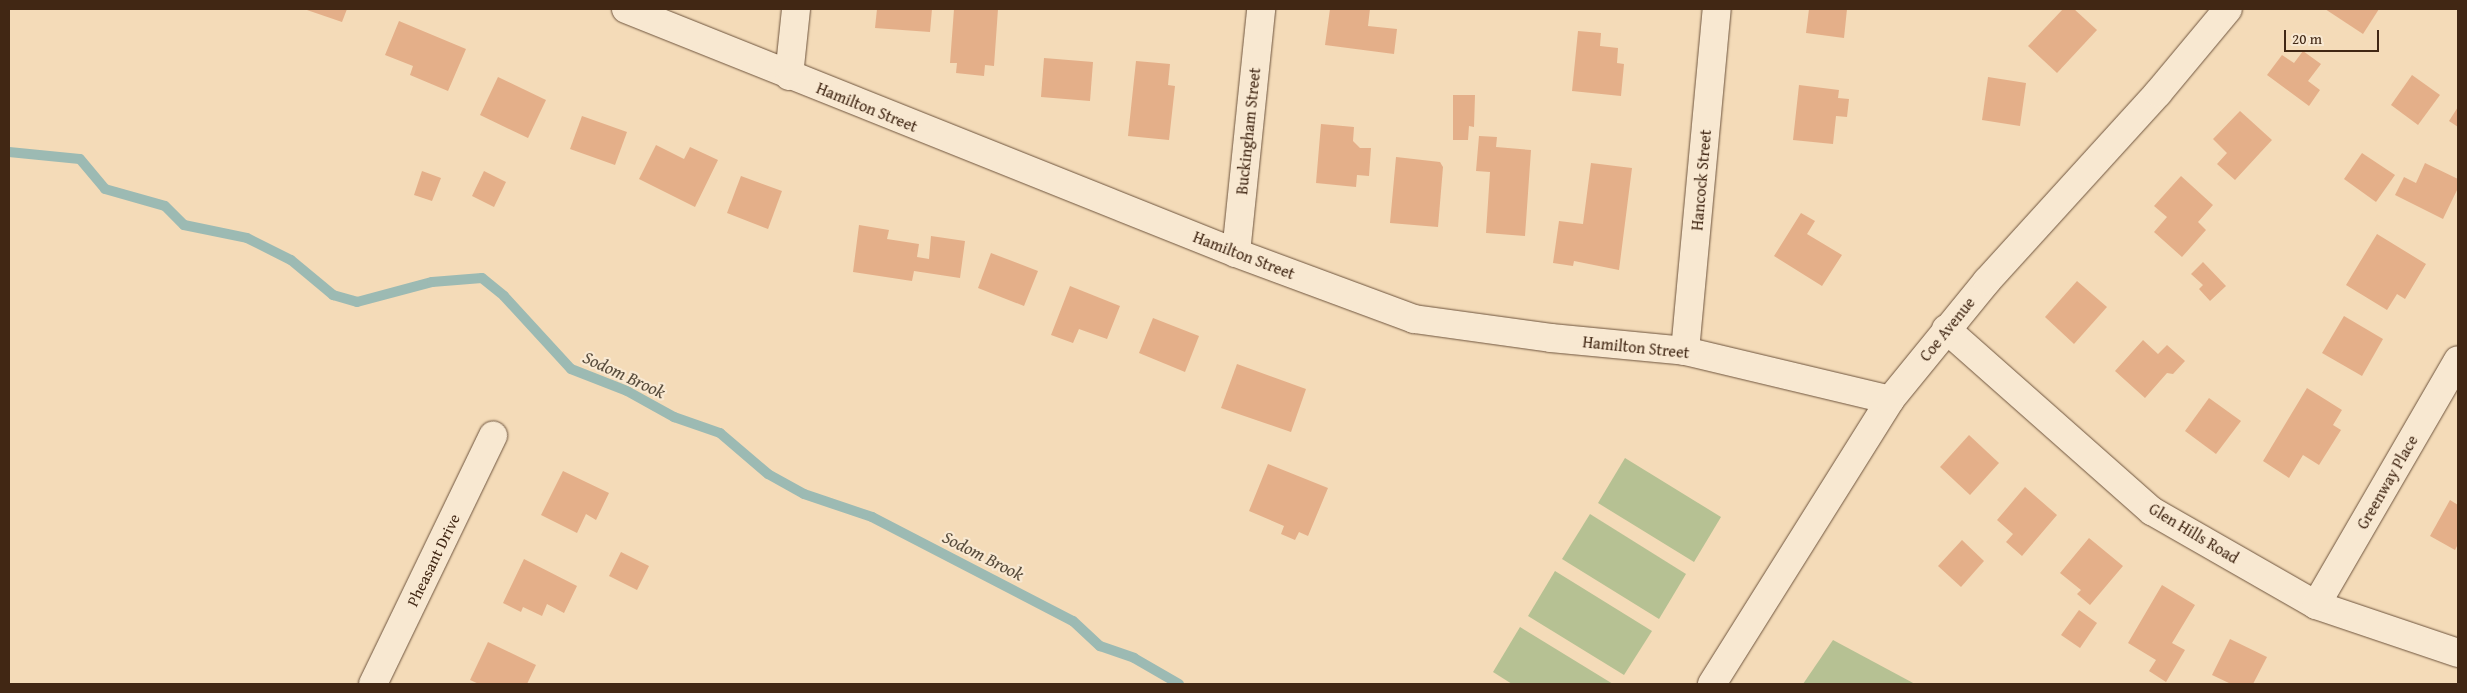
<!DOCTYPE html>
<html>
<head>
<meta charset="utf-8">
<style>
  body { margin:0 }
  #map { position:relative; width:2467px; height:693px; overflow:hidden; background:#f4dbb8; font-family:"Gentium Book Plus",serif }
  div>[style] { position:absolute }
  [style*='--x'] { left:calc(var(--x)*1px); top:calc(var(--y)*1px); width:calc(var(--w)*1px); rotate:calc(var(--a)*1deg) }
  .green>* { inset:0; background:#b6c193 }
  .stream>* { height:10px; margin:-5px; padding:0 5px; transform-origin:5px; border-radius:5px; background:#9cbab3 }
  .building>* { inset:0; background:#e4af89 }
  .roads { filter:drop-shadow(0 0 1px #6e543d) drop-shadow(0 0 1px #6e543d) }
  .minor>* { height:28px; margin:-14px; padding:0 14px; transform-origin:14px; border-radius:14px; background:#f8e8d1 }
  .tertiary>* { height:28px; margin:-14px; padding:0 14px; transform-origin:14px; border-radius:14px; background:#f8e8d1 }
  span { translate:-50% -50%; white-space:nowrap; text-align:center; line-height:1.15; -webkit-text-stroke:4.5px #f8e8d1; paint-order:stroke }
  .street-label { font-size:16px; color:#412714 }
  .water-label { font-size:18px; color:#584c3c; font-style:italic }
  .frame { position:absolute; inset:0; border:10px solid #412714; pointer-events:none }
  .scale { position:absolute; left:2284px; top:30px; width:95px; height:22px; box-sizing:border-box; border:2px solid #412714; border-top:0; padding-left:6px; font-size:15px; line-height:18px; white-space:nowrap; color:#412714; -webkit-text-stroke:4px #f8e8d1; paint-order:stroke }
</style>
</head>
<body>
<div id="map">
  <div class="green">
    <div style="clip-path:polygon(1625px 458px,1721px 517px,1694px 562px,1598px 503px)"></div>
    <div style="clip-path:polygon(1590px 514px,1686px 574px,1659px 619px,1562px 559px)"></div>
    <div style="clip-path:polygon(1555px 571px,1652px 631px,1624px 675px,1528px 616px)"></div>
    <div style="clip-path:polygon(1520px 627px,1613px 684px,1512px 684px,1493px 672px)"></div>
    <div style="clip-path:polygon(1833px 640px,1915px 684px,1803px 684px)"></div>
  </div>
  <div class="stream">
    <div style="--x:9;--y:152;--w:71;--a:5.6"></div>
    <div style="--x:80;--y:159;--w:39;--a:50"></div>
    <div style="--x:105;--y:189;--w:62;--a:15.8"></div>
    <div style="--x:165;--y:206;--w:27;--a:45"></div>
    <div style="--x:184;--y:225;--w:64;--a:11.7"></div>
    <div style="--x:247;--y:238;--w:49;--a:26.6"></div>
    <div style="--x:291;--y:260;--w:55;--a:39.8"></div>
    <div style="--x:333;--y:295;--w:25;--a:16"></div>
    <div style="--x:357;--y:302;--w:78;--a:-14.9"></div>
    <div style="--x:432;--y:282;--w:50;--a:-4.6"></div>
    <div style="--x:482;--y:278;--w:28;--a:39"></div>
    <div style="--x:504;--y:296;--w:99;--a:47.5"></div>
    <div style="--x:571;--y:369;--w:60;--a:21.4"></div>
    <div style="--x:627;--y:391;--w:54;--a:29"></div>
    <div style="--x:674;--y:417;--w:49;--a:19.2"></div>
    <div style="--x:720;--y:433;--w:63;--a:40.5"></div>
    <div style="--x:768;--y:474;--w:41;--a:29.1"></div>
    <div style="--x:804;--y:494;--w:72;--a:18.7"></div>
    <div style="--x:872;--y:517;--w:226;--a:27.4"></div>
    <div style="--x:1073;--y:621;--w:37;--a:43"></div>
    <div style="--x:1100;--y:646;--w:36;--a:19"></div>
    <div style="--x:1134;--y:658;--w:52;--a:30"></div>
  </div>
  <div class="building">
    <div style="clip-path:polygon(304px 9px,347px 9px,342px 22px)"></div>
    <div style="clip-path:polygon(877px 9px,932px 9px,930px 32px,875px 28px)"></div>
    <div style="clip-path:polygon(954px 9px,998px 9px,994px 66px,985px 65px,984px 76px,956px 73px,957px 63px,950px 63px)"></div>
    <div style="clip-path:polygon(1330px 9px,1370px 9px,1368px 26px,1397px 29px,1394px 54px,1325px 45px)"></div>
    <div style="clip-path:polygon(1809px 9px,1847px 9px,1844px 38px,1806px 33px)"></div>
    <div style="clip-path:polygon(2063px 9px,2074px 9px,2097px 30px,2057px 73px,2028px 46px)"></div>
    <div style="clip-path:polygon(2325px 9px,2379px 9px,2363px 34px)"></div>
    <div style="clip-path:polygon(399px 21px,466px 49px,448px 91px,410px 75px,413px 66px,385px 55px)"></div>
    <div style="clip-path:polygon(1578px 31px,1601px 33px,1600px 46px,1618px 48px,1617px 63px,1624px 64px,1621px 96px,1572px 91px)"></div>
    <div style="clip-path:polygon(2303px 51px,2321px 64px,2308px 81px,2320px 90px,2309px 106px,2267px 75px,2282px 55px,2294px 63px)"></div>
    <div style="clip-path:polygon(1044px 58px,1093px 62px,1090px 101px,1041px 97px)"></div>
    <div style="clip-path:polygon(1136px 61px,1170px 64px,1168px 85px,1175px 86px,1169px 140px,1128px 136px)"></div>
    <div style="clip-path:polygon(2412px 75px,2440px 95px,2418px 125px,2391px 105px)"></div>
    <div style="clip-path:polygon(498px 77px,546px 100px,528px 138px,480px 115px)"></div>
    <div style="clip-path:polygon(1988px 77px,2026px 83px,2020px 126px,1982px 120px)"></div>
    <div style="clip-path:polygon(1799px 85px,1839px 90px,1838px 98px,1849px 99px,1847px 117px,1836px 116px,1833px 144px,1793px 140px)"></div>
    <div style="clip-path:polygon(1453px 95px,1475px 95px,1474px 127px,1469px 126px,1468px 140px,1453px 140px)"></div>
    <div style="clip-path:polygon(2458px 107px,2458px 127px,2449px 121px)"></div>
    <div style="clip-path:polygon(2240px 111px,2272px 140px,2235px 180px,2217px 164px,2227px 153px,2213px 139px)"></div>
    <div style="clip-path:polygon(582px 116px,627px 132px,615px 165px,570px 149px)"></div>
    <div style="clip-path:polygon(1321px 124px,1354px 127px,1353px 141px,1360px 148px,1371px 148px,1369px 176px,1357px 175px,1356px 187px,1316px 183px)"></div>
    <div style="clip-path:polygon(1479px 136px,1497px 137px,1496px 147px,1531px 150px,1525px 236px,1486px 233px,1490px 172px,1476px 171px)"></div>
    <div style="clip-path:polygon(656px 145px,684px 159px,690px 147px,718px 160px,695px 207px,639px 179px)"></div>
    <div style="clip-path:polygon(2362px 153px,2395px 175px,2376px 202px,2344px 179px)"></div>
    <div style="clip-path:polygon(1396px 157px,1440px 162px,1443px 167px,1438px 227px,1390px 223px)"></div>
    <div style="clip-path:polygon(1591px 163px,1632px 168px,1619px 270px,1574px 261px,1573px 266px,1553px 263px,1559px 221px,1583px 224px)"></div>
    <div style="clip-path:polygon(2425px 163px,2458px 179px,2458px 188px,2443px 219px,2395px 195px,2404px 177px,2416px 183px)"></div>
    <div style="clip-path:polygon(422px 171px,441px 178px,432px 201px,414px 195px)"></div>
    <div style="clip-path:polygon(484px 171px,506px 182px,494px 207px,472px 196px)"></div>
    <div style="clip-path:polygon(741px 176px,782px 191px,768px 229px,727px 213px)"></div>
    <div style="clip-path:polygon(2181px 176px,2213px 205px,2198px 222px,2206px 230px,2182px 257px,2154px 232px,2167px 217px,2154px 206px)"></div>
    <div style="clip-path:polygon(1801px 213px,1815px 221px,1807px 234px,1842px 255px,1822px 286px,1774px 256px)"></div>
    <div style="clip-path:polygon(859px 225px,889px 230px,887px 239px,919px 244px,917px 257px,929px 259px,931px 236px,965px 241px,960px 278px,914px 271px,912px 281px,853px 272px)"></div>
    <div style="clip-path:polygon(2377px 234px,2426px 264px,2405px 299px,2397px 294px,2387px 310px,2346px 285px)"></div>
    <div style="clip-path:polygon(991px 253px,1038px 271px,1024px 306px,978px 288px)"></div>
    <div style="clip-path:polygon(2203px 262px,2226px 286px,2210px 301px,2199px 289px,2203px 285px,2191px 274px)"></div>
    <div style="clip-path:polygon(2077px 281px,2107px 307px,2074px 344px,2045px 317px)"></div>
    <div style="clip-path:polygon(1070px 286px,1120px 306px,1107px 339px,1079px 329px,1073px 343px,1051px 335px)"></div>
    <div style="clip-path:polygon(2344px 316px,2383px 339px,2362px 376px,2322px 353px)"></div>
    <div style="clip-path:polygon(1153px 318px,1199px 336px,1185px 372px,1139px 353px)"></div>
    <div style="clip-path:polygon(2143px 340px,2158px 354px,2167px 345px,2185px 361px,2173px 374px,2167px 373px,2145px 398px,2115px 371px)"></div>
    <div style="clip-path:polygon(1237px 364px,1306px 389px,1291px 432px,1221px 408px)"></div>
    <div style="clip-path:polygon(2307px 388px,2342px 410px,2333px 425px,2341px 430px,2319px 465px,2303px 455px,2289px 478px,2263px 461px)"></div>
    <div style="clip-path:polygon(2209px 398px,2241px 421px,2216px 454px,2185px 431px)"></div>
    <div style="clip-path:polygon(1969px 435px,1999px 463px,1970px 495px,1940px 467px)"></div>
    <div style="clip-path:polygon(1268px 464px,1328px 488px,1308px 536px,1299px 532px,1295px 540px,1281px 534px,1284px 526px,1249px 511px)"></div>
    <div style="clip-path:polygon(563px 471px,609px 493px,596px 520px,586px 514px,577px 533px,541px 515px)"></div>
    <div style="clip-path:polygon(2025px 487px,2057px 515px,2022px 556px,2006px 542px,2013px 534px,1997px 520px)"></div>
    <div style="clip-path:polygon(2450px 500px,2458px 505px,2458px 544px,2455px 550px,2430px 536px)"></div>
    <div style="clip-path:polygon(2089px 538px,2123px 566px,2090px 605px,2077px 594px,2081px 590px,2060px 573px)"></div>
    <div style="clip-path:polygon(1962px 540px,1984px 561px,1961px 587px,1938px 566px)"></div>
    <div style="clip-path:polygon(621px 552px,649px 566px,637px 590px,609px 576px)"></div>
    <div style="clip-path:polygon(524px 559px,577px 586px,564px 613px,547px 604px,542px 616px,523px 607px,521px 612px,503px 603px)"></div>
    <div style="clip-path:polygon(2162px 585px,2195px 605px,2172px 643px,2185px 650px,2166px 682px,2149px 671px,2156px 660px,2128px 643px)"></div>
    <div style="clip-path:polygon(2079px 610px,2097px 623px,2080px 648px,2061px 635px)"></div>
    <div style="clip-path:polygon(2230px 639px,2267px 657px,2253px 684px,2231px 684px,2212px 675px)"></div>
    <div style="clip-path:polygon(488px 642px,536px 665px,527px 684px,479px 684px,470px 680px)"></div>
  </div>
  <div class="roads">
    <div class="minor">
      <div style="--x:626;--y:9;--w:657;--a:21.8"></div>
      <div style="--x:1236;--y:253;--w:190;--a:20.3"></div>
      <div style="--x:1414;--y:319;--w:138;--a:7.9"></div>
      <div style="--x:1551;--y:338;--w:135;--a:5.5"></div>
      <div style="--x:1685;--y:351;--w:211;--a:13.4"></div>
      <div style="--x:789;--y:76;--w:67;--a:-84"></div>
      <div style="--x:1236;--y:253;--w:245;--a:-84.1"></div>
      <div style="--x:1946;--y:329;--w:275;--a:41.5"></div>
      <div style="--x:2152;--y:511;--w:189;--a:29.8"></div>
      <div style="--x:2316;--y:605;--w:150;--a:18.7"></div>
      <div style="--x:1685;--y:351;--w:343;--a:-84.7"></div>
      <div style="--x:2316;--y:605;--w:283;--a:-59.9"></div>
      <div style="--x:373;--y:684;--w:276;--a:-64.2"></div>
    </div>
    <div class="tertiary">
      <div style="--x:1712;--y:684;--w:335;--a:-57.9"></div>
      <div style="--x:1890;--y:400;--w:154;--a:-50.8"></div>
      <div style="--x:1987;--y:281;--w:254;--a:-47.7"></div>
      <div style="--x:2158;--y:93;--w:109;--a:-50.2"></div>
    </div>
  </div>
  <div class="street-label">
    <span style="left:867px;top:107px;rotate:22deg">Hamilton Street</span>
    <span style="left:1248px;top:131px;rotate:-84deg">Buckingham Street</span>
    <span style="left:1701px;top:180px;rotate:-85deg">Hancock Street</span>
    <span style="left:1244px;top:255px;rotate:21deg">Hamilton Street</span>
    <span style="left:1947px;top:329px;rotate:-51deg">Coe Avenue</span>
    <span style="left:1636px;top:347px;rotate:6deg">Hamilton Street</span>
    <span style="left:2387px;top:482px;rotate:-60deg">Greenway Place</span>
    <span style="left:2194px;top:533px;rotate:31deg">Glen Hills Road</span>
    <span style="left:433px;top:560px;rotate:-64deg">Pheasant Drive</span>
  </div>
  <div class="water-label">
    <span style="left:624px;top:375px;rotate:25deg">Sodom Brook</span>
    <span style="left:983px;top:556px;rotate:27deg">Sodom Brook</span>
  </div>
  <div class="frame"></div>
  <div class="scale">20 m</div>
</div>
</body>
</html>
